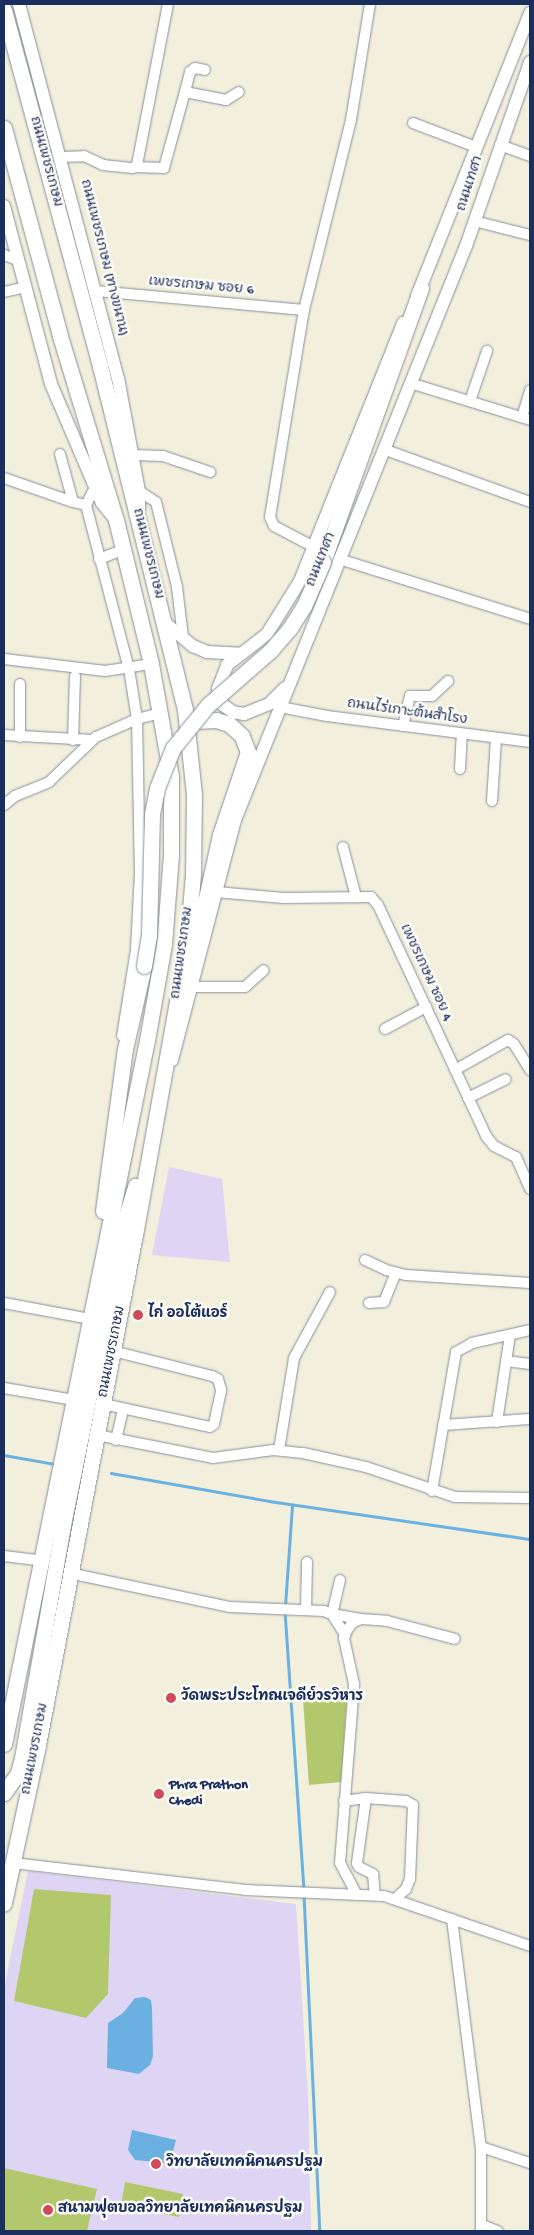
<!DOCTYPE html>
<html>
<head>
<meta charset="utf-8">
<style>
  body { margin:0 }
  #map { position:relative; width:534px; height:2235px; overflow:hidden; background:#f2efdc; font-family:"Gochi Hand","Playpen Sans Thai",sans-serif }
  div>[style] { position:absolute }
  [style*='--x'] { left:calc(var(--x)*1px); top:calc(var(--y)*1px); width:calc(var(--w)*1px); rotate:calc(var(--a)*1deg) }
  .built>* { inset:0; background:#ded5f5 }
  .green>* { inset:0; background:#b3c86c }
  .water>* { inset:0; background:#6ab1e1 }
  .stream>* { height:2.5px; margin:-1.25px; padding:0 1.25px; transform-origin:1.25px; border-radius:1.25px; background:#6ab1e1 }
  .roads { filter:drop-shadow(0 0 1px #868f9d) drop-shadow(0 0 1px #868f9d) }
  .minor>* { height:10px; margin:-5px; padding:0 5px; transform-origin:5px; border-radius:5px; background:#fff }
  .major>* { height:12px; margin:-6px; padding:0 6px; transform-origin:6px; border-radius:6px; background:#fff }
  .highway>* { height:15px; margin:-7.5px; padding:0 7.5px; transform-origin:7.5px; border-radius:7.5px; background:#fff }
  .bridges { filter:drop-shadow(0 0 1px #868f9d) drop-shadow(0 0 1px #868f9d) }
  .highway-bridge>* { height:15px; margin:-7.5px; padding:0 7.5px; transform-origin:7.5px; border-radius:7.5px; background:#fff }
  .dots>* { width:14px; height:14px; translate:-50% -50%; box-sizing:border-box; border:2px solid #fdfcf7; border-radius:50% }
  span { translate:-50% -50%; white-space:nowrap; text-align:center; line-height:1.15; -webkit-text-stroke:5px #fdfcf7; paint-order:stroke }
  .street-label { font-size:14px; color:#1b2f5e }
  .poi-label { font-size:14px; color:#1b2f5e; font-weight:700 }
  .left { translate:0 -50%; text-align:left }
  .frame { position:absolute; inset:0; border:5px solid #1b2f5e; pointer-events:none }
</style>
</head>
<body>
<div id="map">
  <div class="built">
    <div style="clip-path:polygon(169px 1167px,222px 1179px,230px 1262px,152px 1255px)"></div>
    <div style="clip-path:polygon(28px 1871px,296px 1904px,308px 2096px,311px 2231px,4px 2231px,4px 1988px)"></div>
  </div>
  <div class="green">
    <div style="clip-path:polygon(347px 1695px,341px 1782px,309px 1785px,303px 1699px)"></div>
    <div style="clip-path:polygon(34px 1889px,111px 1895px,108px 1994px,86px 2018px,14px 2001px)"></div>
    <div style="clip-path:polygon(4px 2168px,97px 2189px,87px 2231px,4px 2231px)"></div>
    <div style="clip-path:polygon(125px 2182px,183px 2194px,179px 2217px,121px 2206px)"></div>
  </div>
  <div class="water">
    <div style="clip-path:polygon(145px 1997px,151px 2000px,152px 2008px,153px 2056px,150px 2065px,139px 2074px,107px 2068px,108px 2023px,123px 2013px,135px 1998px)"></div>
    <div style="clip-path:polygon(132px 2130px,176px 2140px,171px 2159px,166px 2163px,135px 2160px,128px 2150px)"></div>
  </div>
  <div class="stream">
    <div style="--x:4;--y:1455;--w:52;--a:10"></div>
    <div style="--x:111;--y:1473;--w:160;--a:10"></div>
    <div style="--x:269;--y:1501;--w:264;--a:8.3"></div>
    <div style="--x:285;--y:1606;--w:101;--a:-86"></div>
    <div style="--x:285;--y:1611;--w:280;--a:86.1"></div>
    <div style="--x:304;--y:1895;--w:336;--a:87.3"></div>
  </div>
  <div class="roads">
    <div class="minor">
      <div style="--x:185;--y:92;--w:21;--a:-76"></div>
      <div style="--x:190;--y:72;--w:6;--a:-39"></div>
      <div style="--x:195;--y:68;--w:10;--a:11"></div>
      <div style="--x:413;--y:123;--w:67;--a:20.9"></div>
      <div style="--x:500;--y:145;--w:32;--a:20"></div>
      <div style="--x:61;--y:157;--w:23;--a:-2"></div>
      <div style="--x:84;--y:156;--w:21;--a:25"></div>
      <div style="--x:103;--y:165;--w:30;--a:6"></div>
      <div style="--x:133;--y:168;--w:5;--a:-37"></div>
      <div style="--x:137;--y:165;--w:164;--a:-79.1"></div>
      <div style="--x:134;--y:167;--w:30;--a:2"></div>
      <div style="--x:164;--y:168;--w:79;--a:-74.6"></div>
      <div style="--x:185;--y:92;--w:42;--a:11"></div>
      <div style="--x:226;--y:100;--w:15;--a:-32"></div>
      <div style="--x:474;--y:221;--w:58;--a:14"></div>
      <div style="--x:4;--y:255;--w:15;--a:20"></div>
      <div style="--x:96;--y:291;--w:209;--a:5.2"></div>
      <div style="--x:4;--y:292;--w:22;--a:-13"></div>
      <div style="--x:410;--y:383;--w:126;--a:17.1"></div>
      <div style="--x:470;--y:401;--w:53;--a:-71.2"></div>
      <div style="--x:522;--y:417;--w:28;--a:-73"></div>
      <div style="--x:383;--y:449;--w:156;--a:19.8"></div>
      <div style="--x:60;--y:454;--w:50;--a:74.8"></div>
      <div style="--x:73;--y:502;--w:13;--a:13"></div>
      <div style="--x:86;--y:505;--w:170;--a:75.3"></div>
      <div style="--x:129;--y:669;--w:51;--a:80.9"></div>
      <div style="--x:137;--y:719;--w:154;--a:88.9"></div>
      <div style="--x:140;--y:873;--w:77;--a:93"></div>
      <div style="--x:136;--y:950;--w:87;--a:99.2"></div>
      <div style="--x:132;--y:455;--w:31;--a:2"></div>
      <div style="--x:163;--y:456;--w:50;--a:18.8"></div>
      <div style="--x:4;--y:478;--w:73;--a:19.2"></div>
      <div style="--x:139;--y:491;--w:20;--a:33"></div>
      <div style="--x:156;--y:502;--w:88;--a:76.1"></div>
      <div style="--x:177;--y:587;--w:50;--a:83.2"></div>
      <div style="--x:86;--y:505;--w:20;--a:-63"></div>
      <div style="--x:314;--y:547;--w:45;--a:-152.3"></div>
      <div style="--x:274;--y:526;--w:10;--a:-114"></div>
      <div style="--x:270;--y:517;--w:210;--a:-80.7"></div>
      <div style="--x:304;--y:310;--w:196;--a:-76.1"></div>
      <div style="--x:351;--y:120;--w:118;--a:-80.7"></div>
      <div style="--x:99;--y:559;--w:26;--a:-21"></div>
      <div style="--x:339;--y:559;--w:200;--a:17.4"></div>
      <div style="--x:4;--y:659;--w:102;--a:6.8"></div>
      <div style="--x:105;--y:671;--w:47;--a:-8.7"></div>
      <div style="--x:20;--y:684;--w:53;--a:90"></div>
      <div style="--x:280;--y:707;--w:48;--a:10.8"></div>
      <div style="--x:327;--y:716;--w:205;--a:7.3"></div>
      <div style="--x:403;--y:726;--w:31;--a:-77"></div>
      <div style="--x:410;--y:696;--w:22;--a:0"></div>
      <div style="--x:432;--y:696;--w:22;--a:-43"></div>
      <div style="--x:4;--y:735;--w:88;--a:3.3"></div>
      <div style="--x:73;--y:740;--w:64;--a:-88.2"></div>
      <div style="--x:460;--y:769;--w:35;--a:-87"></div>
      <div style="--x:492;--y:801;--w:62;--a:-86.3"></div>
      <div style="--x:4;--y:805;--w:14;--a:-39"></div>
      <div style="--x:15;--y:796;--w:37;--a:-22"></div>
      <div style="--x:49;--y:782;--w:65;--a:-43.8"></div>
      <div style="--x:96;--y:737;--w:45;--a:-23.7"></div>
      <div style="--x:137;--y:719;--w:25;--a:-14"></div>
      <div style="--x:343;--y:847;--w:52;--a:75.4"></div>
      <div style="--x:216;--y:892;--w:68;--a:5"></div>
      <div style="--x:284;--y:898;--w:87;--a:-0.7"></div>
      <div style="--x:371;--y:897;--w:11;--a:49"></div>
      <div style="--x:378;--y:905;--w:255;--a:64.9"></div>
      <div style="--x:486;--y:1136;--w:13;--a:51"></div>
      <div style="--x:494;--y:1146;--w:25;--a:27"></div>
      <div style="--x:516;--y:1157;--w:35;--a:66"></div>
      <div style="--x:193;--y:987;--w:52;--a:0"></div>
      <div style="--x:245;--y:987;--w:25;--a:-42"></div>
      <div style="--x:385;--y:1029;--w:47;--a:-28.2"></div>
      <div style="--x:455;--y:1070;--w:61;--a:-29.5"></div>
      <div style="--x:508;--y:1040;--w:7;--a:34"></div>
      <div style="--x:514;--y:1044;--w:31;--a:58"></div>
      <div style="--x:468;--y:1098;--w:42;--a:-26.6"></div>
      <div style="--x:365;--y:1260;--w:23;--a:25"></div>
      <div style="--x:386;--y:1270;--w:21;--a:14"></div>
      <div style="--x:406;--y:1275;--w:124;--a:3.7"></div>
      <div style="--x:4;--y:1303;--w:87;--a:10.5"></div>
      <div style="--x:369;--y:1303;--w:15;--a:-4"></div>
      <div style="--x:384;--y:1302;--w:31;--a:-68"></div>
      <div style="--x:506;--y:1361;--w:24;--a:7"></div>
      <div style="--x:4;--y:1388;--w:71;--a:9.7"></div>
      <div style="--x:103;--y:1404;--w:109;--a:12.1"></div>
      <div style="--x:210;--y:1427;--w:5;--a:-37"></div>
      <div style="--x:214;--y:1424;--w:35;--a:-78"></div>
      <div style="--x:221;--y:1390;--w:11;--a:-105"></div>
      <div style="--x:218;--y:1379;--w:7;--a:-153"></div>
      <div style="--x:212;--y:1376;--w:102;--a:-165.8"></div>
      <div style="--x:497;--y:1422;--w:88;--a:-81.5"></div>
      <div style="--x:443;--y:1425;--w:87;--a:-3.9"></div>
      <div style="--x:97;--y:1435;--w:118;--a:11.2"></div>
      <div style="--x:213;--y:1458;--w:61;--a:-7.6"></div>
      <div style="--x:273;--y:1450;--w:30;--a:6"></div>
      <div style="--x:303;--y:1453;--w:65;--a:12.5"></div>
      <div style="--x:366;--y:1467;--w:94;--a:18.6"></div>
      <div style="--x:455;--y:1497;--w:75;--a:0.8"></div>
      <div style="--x:116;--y:1440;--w:32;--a:-77"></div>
      <div style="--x:279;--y:1450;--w:93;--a:-80.7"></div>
      <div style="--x:294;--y:1358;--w:75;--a:-61.4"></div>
      <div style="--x:432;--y:1491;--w:141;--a:-80.2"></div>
      <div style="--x:456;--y:1352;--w:18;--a:-29"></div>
      <div style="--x:472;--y:1343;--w:59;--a:-12.6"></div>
      <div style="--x:4;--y:1556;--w:35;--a:7"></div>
      <div style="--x:69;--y:1573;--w:165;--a:11.9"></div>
      <div style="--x:230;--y:1607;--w:94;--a:2.4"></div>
      <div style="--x:324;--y:1611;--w:9;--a:21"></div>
      <div style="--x:332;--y:1614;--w:25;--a:58"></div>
      <div style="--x:340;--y:1580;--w:35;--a:103"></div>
      <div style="--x:332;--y:1614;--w:29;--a:10"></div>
      <div style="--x:306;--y:1610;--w:48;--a:-88.8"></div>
      <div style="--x:366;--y:1798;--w:66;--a:97.9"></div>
      <div style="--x:357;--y:1863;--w:4;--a:63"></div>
      <div style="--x:359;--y:1867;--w:16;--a:27"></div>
      <div style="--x:373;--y:1874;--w:21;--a:85"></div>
      <div style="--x:344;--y:1801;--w:22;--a:-8"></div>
      <div style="--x:366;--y:1798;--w:40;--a:4.3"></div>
      <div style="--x:406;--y:1801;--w:8;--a:30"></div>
      <div style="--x:413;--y:1805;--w:74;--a:92.3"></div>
      <div style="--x:410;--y:1879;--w:11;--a:112"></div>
      <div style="--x:406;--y:1889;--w:15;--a:138"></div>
      <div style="--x:13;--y:1863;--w:234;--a:6.6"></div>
      <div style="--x:245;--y:1890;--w:139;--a:2.5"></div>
      <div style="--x:384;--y:1896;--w:154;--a:18.9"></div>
      <div style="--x:357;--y:1895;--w:36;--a:-118"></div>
      <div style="--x:340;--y:1863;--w:180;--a:-85.5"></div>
      <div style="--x:354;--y:1684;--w:47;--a:-102.3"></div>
      <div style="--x:344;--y:1638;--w:6;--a:-72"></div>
      <div style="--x:346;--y:1632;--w:11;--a:-56"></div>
      <div style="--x:352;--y:1623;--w:10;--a:-24"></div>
      <div style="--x:361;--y:1619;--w:26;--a:4"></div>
      <div style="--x:387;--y:1621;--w:70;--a:14.8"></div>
      <div style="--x:452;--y:1919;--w:230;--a:82.8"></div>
      <div style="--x:481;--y:2147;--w:84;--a:90"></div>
      <div style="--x:481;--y:2147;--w:52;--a:18.1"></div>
      <div style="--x:482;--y:2225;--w:17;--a:21"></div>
    </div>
    <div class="major">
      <div style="--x:19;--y:4;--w:387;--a:75.2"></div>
      <div style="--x:118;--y:378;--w:115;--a:79.5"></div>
      <div style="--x:139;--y:491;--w:18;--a:90"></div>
      <div style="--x:4;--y:206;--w:184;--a:75.2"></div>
      <div style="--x:51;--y:384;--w:129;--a:66.8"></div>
      <div style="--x:102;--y:503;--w:19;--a:51"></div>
      <div style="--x:417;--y:296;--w:305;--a:-68.2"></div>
      <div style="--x:164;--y:622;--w:38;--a:40"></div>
      <div style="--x:193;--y:646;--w:15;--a:23"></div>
      <div style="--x:207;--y:652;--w:34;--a:3"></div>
      <div style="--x:285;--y:688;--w:23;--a:135"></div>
      <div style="--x:269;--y:704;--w:27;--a:158"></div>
      <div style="--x:244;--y:714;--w:11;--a:-170"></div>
      <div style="--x:233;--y:712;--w:12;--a:-145"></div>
      <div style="--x:223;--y:705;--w:17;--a:-107"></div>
      <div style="--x:218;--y:689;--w:26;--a:-69"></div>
      <div style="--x:227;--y:665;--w:51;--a:-37.8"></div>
      <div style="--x:267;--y:634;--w:62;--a:-58.1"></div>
      <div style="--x:300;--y:581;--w:278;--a:-68.2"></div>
      <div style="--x:172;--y:1060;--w:248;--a:-75.3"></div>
      <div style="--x:235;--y:820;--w:619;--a:-68.08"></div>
      <div style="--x:466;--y:246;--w:195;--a:-70.8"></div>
    </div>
    <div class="highway">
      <div style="--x:4;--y:10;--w:369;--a:74.9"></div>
      <div style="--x:100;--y:366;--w:354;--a:76.1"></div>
      <div style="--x:185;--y:710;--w:84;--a:83.9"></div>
      <div style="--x:194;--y:794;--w:80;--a:90.7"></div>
      <div style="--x:193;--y:874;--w:72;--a:94.8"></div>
      <div style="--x:187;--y:946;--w:293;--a:100.2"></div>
      <div style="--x:135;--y:1234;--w:525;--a:100.75"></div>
      <div style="--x:37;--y:1750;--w:157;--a:102.2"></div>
      <div style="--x:4;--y:128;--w:215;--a:74.9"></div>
      <div style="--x:60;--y:336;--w:192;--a:73.1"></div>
      <div style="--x:116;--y:520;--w:148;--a:76.3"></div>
      <div style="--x:151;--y:664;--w:114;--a:79.9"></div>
      <div style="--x:171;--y:776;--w:79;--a:90"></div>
      <div style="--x:171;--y:855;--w:89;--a:94.5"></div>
      <div style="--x:164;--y:944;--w:97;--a:100"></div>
      <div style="--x:147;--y:1040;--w:718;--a:101.48"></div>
      <div style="--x:323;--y:562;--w:291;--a:-70.3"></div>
      <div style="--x:194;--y:953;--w:121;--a:-77.6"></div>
      <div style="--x:220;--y:835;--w:88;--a:-71.4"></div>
      <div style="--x:248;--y:752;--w:17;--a:-111"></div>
      <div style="--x:242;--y:736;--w:18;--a:-137"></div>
      <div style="--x:229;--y:724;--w:14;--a:-163"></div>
      <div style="--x:216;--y:720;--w:21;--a:177"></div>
      <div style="--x:103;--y:1211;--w:163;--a:-82.3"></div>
      <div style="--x:125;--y:1049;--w:85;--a:-77.1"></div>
      <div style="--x:4;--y:1793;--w:24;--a:-55"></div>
      <div style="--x:18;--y:1773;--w:16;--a:-75"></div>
      <div style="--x:22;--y:1758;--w:237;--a:-80"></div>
      <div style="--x:63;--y:1525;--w:308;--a:-78.6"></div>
      <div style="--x:124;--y:1223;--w:39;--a:-73"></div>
    </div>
  </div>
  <div class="bridges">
    <div class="highway-bridge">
      <div style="--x:144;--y:966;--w:30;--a:-81"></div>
      <div style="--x:149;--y:936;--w:122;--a:-88.6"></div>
      <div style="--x:152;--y:814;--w:26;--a:-79"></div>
      <div style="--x:157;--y:788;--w:43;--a:-68.2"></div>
      <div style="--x:173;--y:748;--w:55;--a:-50.9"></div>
      <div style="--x:208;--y:705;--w:82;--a:-41.1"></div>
      <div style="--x:270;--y:651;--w:30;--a:-49"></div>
      <div style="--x:290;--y:628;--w:26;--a:-58"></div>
      <div style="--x:304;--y:606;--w:48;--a:-66.6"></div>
    </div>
  </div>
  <div class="dots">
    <div style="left:138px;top:1315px;background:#d1495b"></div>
    <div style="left:171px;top:1698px;background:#d1495b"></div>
    <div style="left:159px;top:1794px;background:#d1495b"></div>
    <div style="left:156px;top:2164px;background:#d1495b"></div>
    <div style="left:48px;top:2210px;background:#d1495b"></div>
  </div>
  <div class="street-label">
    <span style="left:45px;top:162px;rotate:75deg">ถนนเพชรเกษม</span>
    <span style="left:471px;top:184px;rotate:-72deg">ถนนเทศา</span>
    <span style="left:103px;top:258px;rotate:76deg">ถนนเพชรเกษม (ทางขนาน)</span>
    <span style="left:201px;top:287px;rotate:5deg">เพชรเกษม ซอย 6</span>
    <span style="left:147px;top:554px;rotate:76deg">ถนนเพชรเกษม</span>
    <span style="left:322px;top:560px;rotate:-68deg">ถนนเทศา</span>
    <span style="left:407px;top:713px;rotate:8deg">ถนนไร่เกาะต้นสำโรง</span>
    <span style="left:183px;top:953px;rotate:-82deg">ถนนเพชรเกษม</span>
    <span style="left:425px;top:973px;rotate:65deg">เพชรเกษม ซอย 4</span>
    <span style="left:113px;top:1352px;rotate:-79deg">ถนนเพชรเกษม</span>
    <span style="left:36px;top:1749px;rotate:-79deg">ถนนเพชรเกษม</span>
  </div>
  <div class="poi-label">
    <span class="left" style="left:148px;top:1315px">ไก่ ออโต้แอร์</span>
    <span class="left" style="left:181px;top:1698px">วัดพระประโทณเจดีย์วรวิหาร</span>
    <span class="left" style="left:169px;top:1794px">Phra Prathon<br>Chedi</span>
    <span class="left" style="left:166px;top:2164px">วิทยาลัยเทคนิคนครปฐม</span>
    <span class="left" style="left:58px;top:2210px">สนามฟุตบอลวิทยาลัยเทคนิคนครปฐม</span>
  </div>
  <div class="frame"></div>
</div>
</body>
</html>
